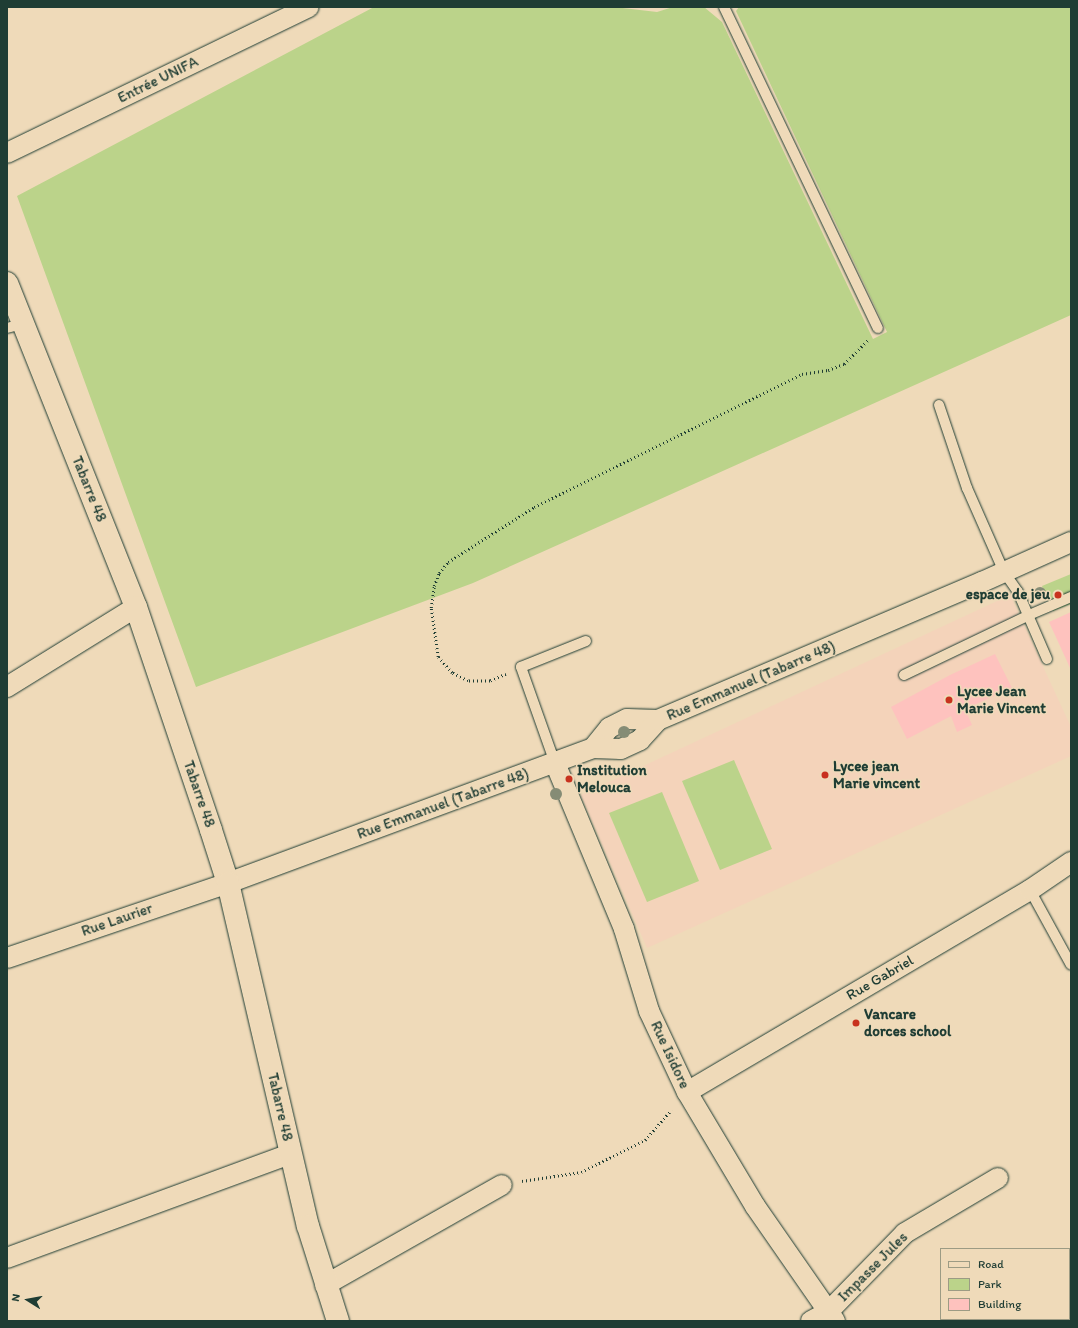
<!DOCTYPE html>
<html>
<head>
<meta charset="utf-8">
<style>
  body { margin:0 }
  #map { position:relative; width:1078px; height:1328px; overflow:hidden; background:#efdab9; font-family:Itim,sans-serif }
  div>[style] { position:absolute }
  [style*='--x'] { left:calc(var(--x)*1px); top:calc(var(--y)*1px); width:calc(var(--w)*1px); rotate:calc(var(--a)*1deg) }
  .built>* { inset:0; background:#f4d3ba }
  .green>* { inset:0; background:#bbd38a }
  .building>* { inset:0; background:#fec2be }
  .path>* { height:2.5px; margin-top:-1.25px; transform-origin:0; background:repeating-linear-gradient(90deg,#1f3d34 0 1px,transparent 0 4px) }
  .roads { filter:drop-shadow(0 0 1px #1f3d34) drop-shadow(0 0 1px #1f3d34) }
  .service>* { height:10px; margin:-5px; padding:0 5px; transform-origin:5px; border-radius:5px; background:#efdab9 }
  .minor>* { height:20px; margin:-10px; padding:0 10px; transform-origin:10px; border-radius:10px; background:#efdab9 }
  .tertiary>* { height:22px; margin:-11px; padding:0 11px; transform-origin:11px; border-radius:11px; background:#efdab9 }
  .trees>* { width:12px; height:12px; margin:-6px; border-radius:50%; background:#858c75 }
  .dots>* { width:11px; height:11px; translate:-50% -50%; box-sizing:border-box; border:2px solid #efdab9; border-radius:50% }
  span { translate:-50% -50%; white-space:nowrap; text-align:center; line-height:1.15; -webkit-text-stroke:3px #efdab9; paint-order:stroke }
  .street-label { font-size:15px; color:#1f3d34 }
  .poi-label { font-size:15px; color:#1f3d34; font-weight:700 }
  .right { translate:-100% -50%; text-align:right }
  .left { translate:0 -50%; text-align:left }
  .frame { position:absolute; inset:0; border:8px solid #1f3d34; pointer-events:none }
  .legend { position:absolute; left:940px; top:1248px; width:130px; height:72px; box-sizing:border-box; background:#efdab9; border:1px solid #9c9b84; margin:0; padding:5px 7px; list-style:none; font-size:12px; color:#1f3d34 }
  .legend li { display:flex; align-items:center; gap:8px; height:20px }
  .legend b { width:20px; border:1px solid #9c9b84 }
  .north { position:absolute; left:8px; top:1280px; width:40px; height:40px; -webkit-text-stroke:3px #efdab9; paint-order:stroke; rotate:281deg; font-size:11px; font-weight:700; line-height:16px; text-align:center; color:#1f3d34 }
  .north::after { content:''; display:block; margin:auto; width:14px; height:18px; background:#1f3d34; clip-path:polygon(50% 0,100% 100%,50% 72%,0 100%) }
</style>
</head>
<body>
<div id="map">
  <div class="built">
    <div style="clip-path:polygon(1010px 595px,1071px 727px,1071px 756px,647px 948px,581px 795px)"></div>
  </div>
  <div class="green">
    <div style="clip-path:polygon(374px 7px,614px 7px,657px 12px,673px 7px,704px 7px,722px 22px,873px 339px,887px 332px,736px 11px,739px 7px,1071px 7px,1071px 315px,473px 583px,196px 687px,17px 196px)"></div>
    <div style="clip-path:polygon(1071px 574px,1071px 604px,1053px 611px,1042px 586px)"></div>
    <div style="clip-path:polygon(734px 760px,772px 849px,720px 870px,682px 781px)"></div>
    <div style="clip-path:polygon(662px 792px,699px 881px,647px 902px,609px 813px)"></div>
  </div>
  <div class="building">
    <div style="clip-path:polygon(1071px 612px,1071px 670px,1049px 622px)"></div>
    <div style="clip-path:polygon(995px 654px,1012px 688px,965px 709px,972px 725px,957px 732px,951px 716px,907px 739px,891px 707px,950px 675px)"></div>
  </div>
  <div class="path">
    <div style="--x:506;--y:674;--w:17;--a:156"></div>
    <div style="--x:490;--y:681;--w:22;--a:180"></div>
    <div style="--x:468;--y:681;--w:18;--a:-153"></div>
    <div style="--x:452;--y:673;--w:21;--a:-131"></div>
    <div style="--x:438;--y:657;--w:49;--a:-98.1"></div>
    <div style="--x:431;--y:608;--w:22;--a:-82"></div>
    <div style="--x:434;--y:586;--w:14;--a:-69"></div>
    <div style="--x:439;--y:573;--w:14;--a:-51"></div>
    <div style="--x:448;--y:562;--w:102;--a:-32.6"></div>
    <div style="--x:534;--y:507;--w:299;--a:-26.4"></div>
    <div style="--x:802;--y:374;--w:26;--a:-9"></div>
    <div style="--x:828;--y:370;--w:17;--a:-21"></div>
    <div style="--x:844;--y:364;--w:34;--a:-45"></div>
    <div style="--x:522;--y:1181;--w:60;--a:-8.7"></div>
    <div style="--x:581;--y:1172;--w:72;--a:-26.6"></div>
    <div style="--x:645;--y:1140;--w:40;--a:-49"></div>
  </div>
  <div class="roads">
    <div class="service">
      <div style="--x:724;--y:7;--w:356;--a:64.4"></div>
      <div style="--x:7;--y:328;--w:16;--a:-15"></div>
      <div style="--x:939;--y:405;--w:88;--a:71.4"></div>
      <div style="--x:967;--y:488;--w:92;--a:66.2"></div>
      <div style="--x:1004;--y:572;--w:24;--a:55"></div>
      <div style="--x:1018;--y:592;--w:73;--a:66.6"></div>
      <div style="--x:904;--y:675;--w:139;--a:-25.6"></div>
      <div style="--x:1029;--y:615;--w:46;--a:-23.2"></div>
      <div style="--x:555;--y:763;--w:102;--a:-109.5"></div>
      <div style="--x:521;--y:667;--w:70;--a:-21.8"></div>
      <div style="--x:1030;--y:890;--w:85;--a:61.3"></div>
    </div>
    <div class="minor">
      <div style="--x:7;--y:153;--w:335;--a:-25.8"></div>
      <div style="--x:7;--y:687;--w:152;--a:-31.8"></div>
      <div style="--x:593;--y:748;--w:26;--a:-51"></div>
      <div style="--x:609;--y:728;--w:20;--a:-27"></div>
      <div style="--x:627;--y:719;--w:31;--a:2"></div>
      <div style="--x:555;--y:763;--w:180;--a:67.4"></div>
      <div style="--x:624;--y:929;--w:86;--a:73"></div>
      <div style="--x:649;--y:1011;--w:89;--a:64.9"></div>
      <div style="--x:687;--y:1092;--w:133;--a:59.2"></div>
      <div style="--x:755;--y:1206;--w:140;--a:55.2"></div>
      <div style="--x:7;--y:958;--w:233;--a:-18.7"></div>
      <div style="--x:228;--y:883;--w:389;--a:-20.3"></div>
      <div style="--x:593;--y:748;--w:28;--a:2"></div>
      <div style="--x:621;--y:749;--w:21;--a:-25"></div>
      <div style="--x:640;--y:740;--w:27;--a:-48"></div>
      <div style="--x:658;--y:720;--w:352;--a:-23.1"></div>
      <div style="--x:982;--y:582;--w:98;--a:-24.2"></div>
      <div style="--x:687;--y:1092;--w:398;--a:-30.5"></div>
      <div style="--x:1030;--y:890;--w:50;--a:-34.3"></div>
      <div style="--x:7;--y:1258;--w:302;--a:-20.2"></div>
      <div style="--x:325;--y:1285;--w:203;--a:-29.5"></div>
      <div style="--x:811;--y:1321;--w:19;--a:-28"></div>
      <div style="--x:828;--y:1312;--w:110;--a:-45.7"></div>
      <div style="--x:905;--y:1233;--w:108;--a:-30.6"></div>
    </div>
    <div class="tertiary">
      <div style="--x:7;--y:283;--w:349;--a:68.3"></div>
      <div style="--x:136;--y:607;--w:235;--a:71.4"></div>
      <div style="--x:211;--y:830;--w:56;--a:72.2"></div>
      <div style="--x:228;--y:883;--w:352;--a:76.9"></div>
      <div style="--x:308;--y:1226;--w:100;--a:72.5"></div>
    </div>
  </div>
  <div class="trees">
    <div style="left:1040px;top:593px"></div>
    <div style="left:624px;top:732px"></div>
    <div style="left:556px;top:794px"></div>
  </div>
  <div class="dots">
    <div style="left:1058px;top:595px;background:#c8321e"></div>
    <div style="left:949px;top:700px;background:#c8321e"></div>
    <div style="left:825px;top:775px;background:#c8321e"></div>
    <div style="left:569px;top:779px;background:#c8321e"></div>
    <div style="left:856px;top:1023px;background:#c8321e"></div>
  </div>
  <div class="street-label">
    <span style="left:158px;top:80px;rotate:-26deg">Entrée UNIFA</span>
    <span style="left:89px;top:489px;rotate:68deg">Tabarre 48</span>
    <span style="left:751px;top:681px;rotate:-23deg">Rue Emmanuel (Tabarre 48)</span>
    <span style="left:199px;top:794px;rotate:71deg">Tabarre 48</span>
    <span style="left:443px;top:804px;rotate:-20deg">Rue Emmanuel (Tabarre 48)</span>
    <span style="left:117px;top:920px;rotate:-19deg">Rue Laurier</span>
    <span style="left:880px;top:978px;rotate:-30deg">Rue Gabriel</span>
    <span style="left:670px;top:1055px;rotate:65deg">Rue Isidore</span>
    <span style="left:280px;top:1107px;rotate:77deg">Tabarre 48</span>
    <span style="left:873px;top:1267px;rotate:-45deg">Impasse Jules</span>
  </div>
  <div class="poi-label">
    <span class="right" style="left:1050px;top:595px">espace de jeu</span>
    <span class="left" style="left:957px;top:700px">Lycee Jean<br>Marie Vincent</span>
    <span class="left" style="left:833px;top:775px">Lycee jean<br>Marie vincent</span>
    <span class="left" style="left:577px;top:779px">Institution<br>Melouca</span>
    <span class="left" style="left:864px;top:1023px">Vancare<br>dorces school</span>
  </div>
  <div class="frame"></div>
  <ul class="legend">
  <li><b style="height:5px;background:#efdab9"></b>Road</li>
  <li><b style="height:11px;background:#bbd38a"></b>Park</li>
  <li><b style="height:11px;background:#fec2be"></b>Building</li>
  </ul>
  <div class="north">N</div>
</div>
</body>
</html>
